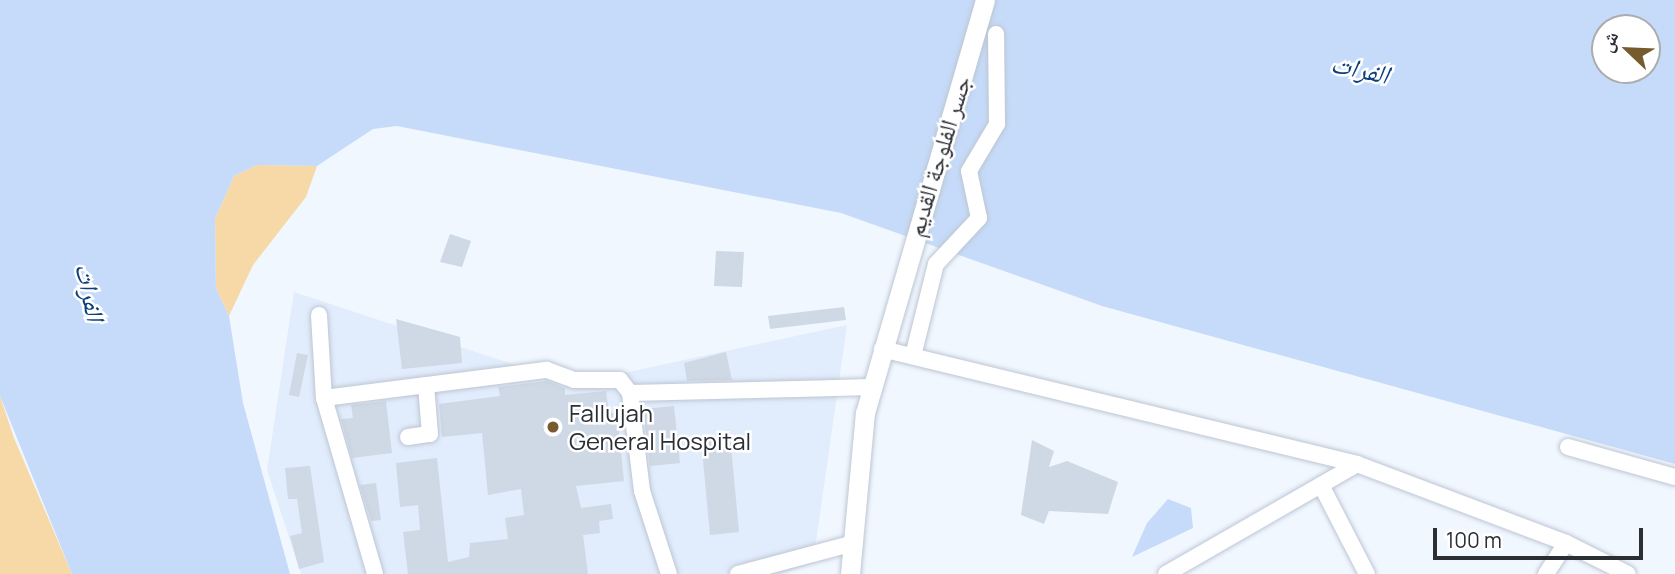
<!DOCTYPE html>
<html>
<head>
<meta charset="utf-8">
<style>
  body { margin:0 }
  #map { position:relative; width:1675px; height:574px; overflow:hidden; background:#f1f7ff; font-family:Manrope,"Noto Naskh Arabic",sans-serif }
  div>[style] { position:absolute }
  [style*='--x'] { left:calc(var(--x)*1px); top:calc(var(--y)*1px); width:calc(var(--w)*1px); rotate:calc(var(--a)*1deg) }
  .built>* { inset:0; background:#e1ecfc }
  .green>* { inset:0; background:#f7d9a7 }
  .water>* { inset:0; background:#c6dbf9 }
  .building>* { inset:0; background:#cfd8e5 }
  .roads { filter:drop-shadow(0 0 2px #bdc6d3) drop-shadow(0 0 2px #bdc6d3) }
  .minor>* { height:16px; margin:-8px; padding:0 8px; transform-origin:8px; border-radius:8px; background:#fff }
  .major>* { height:19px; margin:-9.5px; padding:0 9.5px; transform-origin:9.5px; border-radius:9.5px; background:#fff }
  .dots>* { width:19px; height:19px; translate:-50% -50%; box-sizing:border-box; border:4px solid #fff; border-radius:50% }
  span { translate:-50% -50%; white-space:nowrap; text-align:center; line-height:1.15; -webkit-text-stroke:5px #fff; paint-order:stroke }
  .street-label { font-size:24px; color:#2b2f34 }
  .poi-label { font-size:24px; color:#2b2f34 }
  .left { translate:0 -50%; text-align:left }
  .water-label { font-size:26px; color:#0d3f7e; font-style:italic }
  .north { position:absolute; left:1591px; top:14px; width:70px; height:70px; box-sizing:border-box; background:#fff; border:2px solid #aaacae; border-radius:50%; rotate:293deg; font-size:19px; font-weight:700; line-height:28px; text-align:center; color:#2b2f34 }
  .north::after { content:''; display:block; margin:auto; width:24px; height:32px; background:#755b2d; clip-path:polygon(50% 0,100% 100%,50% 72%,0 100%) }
  .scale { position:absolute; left:1433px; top:528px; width:210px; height:32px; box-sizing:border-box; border:4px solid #2b2f34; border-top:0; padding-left:9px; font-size:21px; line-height:24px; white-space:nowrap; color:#2b2f34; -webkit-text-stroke:5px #fff; paint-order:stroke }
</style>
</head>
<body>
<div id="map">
  <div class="built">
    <div style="clip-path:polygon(294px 292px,573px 384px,847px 325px,813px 563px,782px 574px,301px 574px,267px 470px)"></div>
  </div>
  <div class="green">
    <div style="clip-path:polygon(257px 165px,317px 166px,306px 197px,253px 265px,229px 316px,216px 288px,215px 219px,234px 176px)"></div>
    <div style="clip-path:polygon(0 396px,14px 438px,72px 574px,0 574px)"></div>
  </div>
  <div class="water">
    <div style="clip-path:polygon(evenodd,0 0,1675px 0,1675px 464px,1102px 306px,841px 213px,397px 126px,373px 129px,317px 166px,257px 165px,234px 176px,215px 219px,216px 288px,229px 316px,243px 403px,290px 574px,72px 574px,0 396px,0 0,1605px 28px,1647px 28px,1647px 70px,1605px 70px,1605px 28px)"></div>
    <div style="clip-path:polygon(1168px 499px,1191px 508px,1193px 528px,1132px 557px,1147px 523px)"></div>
  </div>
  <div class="building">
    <div style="clip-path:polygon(450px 234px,471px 241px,462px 267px,440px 262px)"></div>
    <div style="clip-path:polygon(716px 251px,744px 252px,742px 287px,714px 286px)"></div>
    <div style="clip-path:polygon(844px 307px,846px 320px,770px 329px,768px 316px)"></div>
    <div style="clip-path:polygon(396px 319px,460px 337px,462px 363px,402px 369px)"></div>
    <div style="clip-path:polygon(726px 352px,732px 380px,687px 381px,684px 363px)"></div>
    <div style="clip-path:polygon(297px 353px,308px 355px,299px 397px,289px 395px)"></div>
    <div style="clip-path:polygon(547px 381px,565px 388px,565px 395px,606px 391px,609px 413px,617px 412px,624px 481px,576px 486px,581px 508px,611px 504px,613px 519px,599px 521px,600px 533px,583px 535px,588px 574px,408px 574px,403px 532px,420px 530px,418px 505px,400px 507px,396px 463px,437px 458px,448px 562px,469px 557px,470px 543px,508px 539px,505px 518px,524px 515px,521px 489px,488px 495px,482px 433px,442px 437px,439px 404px,500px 396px,498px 387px)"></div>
    <div style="clip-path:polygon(386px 401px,392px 453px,352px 458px,341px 419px,353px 418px,351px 405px)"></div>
    <div style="clip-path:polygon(674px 406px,680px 463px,650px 466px,643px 409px)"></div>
    <div style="clip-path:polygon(730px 436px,739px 532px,710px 535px,701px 439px)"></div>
    <div style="clip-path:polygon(1032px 440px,1054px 451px,1049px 467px,1067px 461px,1118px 482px,1108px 514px,1049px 511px,1044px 524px,1021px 515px)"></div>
    <div style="clip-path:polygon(310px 466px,324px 562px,299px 569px,290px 536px,302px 533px,297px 499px,288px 499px,285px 468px)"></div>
    <div style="clip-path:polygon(376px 483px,381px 520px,371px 521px,360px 485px)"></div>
  </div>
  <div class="roads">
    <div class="minor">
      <div style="--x:319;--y:315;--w:83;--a:86.6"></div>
      <div style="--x:324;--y:398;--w:183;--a:73.8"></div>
      <div style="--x:882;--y:349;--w:489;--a:13.6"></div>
      <div style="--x:1357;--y:464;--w:223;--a:20.7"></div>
      <div style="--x:1566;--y:543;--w:69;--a:26.6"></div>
      <div style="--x:913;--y:356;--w:95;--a:-76"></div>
      <div style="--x:936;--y:264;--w:63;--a:-46.9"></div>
      <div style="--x:979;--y:218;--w:48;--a:-102"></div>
      <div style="--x:969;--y:171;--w:55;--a:-59.2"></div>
      <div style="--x:997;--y:124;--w:90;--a:-90.6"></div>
      <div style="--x:630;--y:393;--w:241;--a:-1.4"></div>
      <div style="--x:324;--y:398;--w:225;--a:-7.2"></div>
      <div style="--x:547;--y:370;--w:29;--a:20"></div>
      <div style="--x:574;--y:380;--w:46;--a:0"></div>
      <div style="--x:620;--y:380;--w:16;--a:52"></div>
      <div style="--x:630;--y:393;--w:99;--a:83"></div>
      <div style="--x:642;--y:491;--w:87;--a:72"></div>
      <div style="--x:408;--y:437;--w:22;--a:-8"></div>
      <div style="--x:430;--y:434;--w:49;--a:-94.7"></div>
      <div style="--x:1568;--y:447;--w:111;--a:15.7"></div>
      <div style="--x:1321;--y:485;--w:100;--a:62.7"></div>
      <div style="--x:738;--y:574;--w:116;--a:-15"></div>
      <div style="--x:1166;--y:574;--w:220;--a:-29.9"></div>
      <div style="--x:1546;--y:574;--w:37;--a:-57"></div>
    </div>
    <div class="major">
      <div style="--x:850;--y:574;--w:162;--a:-84.7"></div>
      <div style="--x:865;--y:413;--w:430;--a:-73.8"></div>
    </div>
  </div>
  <div class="dots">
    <div style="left:553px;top:427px;background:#755b2d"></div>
  </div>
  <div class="street-label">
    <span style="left:938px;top:156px;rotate:-73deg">جسر الفلوجة القديم</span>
  </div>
  <div class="poi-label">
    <span class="left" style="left:569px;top:427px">Fallujah<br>General Hospital</span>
  </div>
  <div class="water-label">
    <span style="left:1360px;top:69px;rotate:12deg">الفرات</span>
    <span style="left:90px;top:292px;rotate:78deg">الفرات</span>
  </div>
  <div class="north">ش</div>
  <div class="scale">100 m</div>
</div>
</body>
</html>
